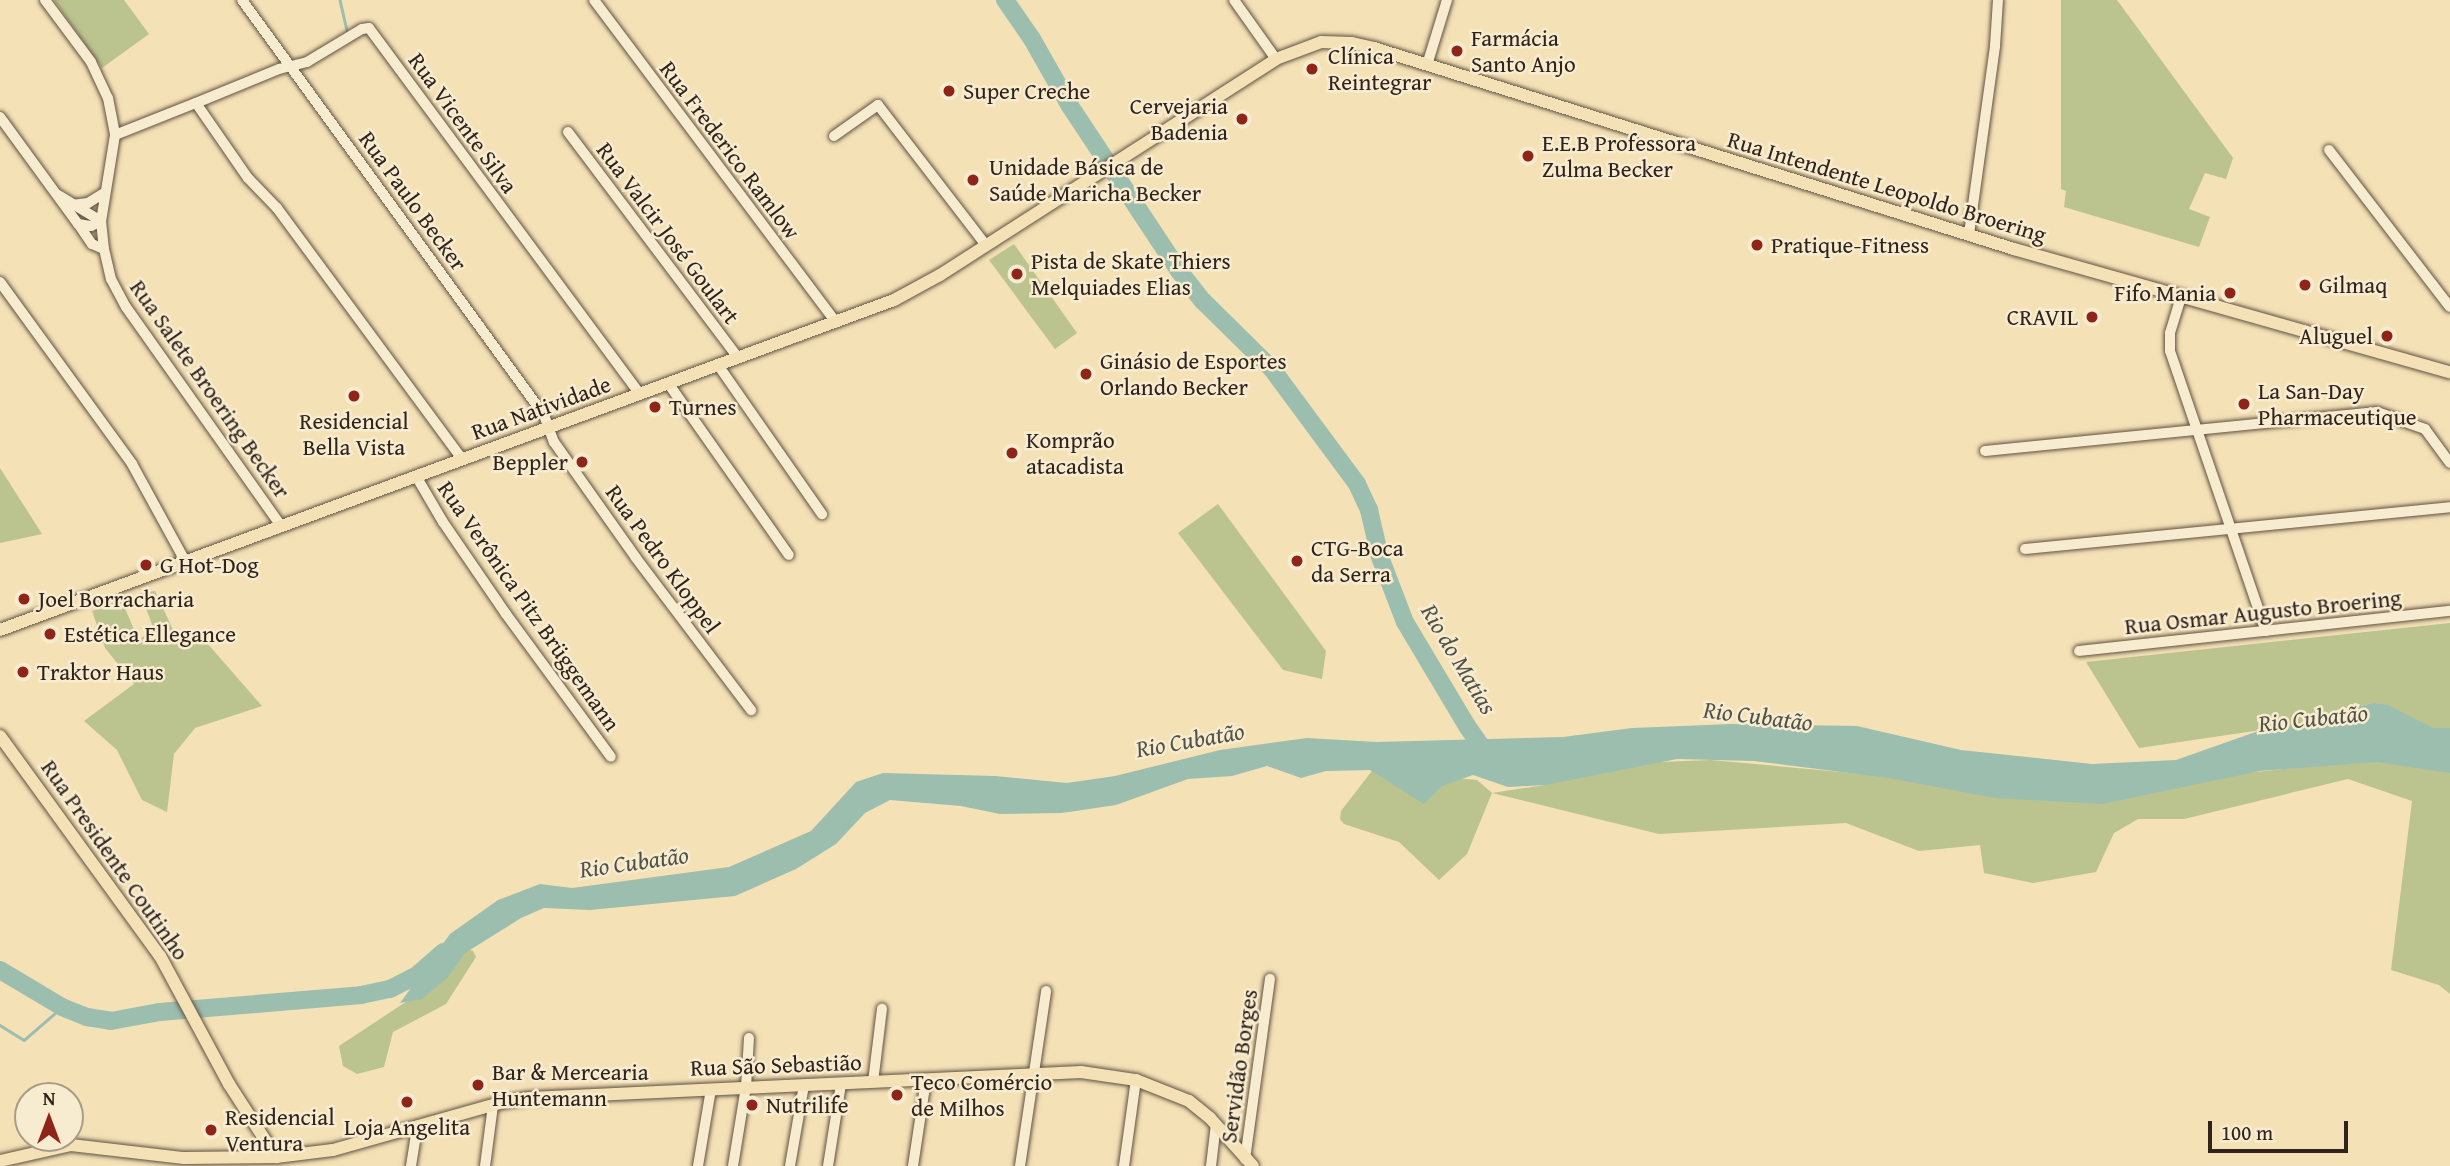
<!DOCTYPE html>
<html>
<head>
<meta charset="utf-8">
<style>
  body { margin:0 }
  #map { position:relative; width:2450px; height:1166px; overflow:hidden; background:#f4e1b6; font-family:"Gentium Book Plus",serif }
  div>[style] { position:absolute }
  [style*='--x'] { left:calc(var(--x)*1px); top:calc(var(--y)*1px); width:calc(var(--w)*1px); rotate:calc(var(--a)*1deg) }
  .green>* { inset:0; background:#bbc38e }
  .water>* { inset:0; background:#9cbeaf }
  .stream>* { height:2.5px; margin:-1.25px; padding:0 1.25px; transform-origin:1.25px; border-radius:1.25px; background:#9cbeaf }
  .river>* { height:18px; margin:-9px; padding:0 9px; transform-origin:9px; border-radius:9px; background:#9cbeaf }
  .roads { filter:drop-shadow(0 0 2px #615242) drop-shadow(0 0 2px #615242) }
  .minor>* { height:10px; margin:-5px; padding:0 5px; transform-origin:5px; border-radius:5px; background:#f8ecd0 }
  .major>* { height:12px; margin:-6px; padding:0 6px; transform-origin:6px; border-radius:6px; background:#f4e1b6 }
  .dots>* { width:19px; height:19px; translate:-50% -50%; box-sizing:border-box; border:4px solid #f8ecd0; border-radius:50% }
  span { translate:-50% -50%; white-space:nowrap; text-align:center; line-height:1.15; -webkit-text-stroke:5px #f8ecd0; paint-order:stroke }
  .poi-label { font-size:23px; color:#30231c }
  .left { translate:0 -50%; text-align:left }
  .right { translate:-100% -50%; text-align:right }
  .street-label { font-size:23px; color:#30231c }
  .water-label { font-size:24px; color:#505248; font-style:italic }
  .north { position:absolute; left:14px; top:1082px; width:70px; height:70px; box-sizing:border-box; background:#f8ecd0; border:2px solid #a89c88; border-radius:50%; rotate:0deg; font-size:19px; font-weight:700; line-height:28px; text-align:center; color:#30231c }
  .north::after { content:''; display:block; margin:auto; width:24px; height:32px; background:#8f2418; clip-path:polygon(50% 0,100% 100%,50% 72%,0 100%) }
  .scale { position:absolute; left:2208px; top:1121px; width:140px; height:32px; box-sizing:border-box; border:4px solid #30231c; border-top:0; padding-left:9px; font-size:21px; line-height:24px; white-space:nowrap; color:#30231c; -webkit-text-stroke:5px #f8ecd0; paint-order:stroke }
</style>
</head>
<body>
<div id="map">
  <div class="green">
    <div style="clip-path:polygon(54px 0,124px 0,149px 34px,102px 68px)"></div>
    <div style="clip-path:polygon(2061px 0,2117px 0,2233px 158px,2226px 179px,2205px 173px,2189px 209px,2210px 217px,2199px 247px,2064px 207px,2066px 191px,2061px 189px)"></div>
    <div style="clip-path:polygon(1014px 244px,1077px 333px,1055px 349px,989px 260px)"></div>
    <div style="clip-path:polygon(0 468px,42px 534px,0 543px)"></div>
    <div style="clip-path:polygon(1218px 504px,1326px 651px,1322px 679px,1283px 670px,1178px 533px)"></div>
    <div style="clip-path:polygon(155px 591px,180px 645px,207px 643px,262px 706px,195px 728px,174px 754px,167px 812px,142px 800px,117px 750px,84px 721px,134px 684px,105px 648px,92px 611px,121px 599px,138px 639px,155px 632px,140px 593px)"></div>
    <div style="clip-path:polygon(2450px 623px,2450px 728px,2433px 728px,2372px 703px,2330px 714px,2315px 722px,2139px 748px,2086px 662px)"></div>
    <div style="clip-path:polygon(2419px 754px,2450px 764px,2450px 994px,2439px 985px,2391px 970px,2412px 801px,2348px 779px,2184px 819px,2138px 819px,2114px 833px,2096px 872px,2033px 883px,1984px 873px,1980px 845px,1919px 851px,1846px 823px,1659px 834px,1492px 793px,1467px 854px,1439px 880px,1399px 842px,1344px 824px,1340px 819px,1341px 811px,1378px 763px,1410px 774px,1477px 780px,1492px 793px,1545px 785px,1608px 764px,1711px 760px,2103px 796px,2201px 778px)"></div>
    <div style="clip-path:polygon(467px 949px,473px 951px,476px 957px,446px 1004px,393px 1032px,384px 1067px,357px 1074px,343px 1066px,339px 1046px,442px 978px)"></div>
  </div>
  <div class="water">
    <div style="clip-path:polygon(2372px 703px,2388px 705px,2433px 728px,2450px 728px,2450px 773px,2377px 762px,2260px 771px,2102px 804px,1995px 798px,1889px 778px,1754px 761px,1677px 759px,1545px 785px,1508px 787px,1473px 775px,1442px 786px,1424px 804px,1370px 770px,1326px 771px,1301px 778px,1267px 766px,1232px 776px,1188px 779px,1116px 805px,1062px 813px,1000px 814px,961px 806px,890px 800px,865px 813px,836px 844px,796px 869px,735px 896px,590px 910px,544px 908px,521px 918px,465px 953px,448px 977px,422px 999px,400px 1003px,450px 934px,498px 900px,540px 884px,572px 888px,729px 867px,811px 831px,856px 782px,883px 773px,995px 776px,1067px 783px,1115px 776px,1220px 750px,1307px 738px,1377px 742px,1563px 737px,1632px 728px,1732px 724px,1857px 726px,1961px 750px,2092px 764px,2176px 760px,2264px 729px,2315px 722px,2330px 714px)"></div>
  </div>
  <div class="stream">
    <div style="--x:340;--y:0;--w:32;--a:77"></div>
    <div style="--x:0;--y:1025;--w:28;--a:32"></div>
    <div style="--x:24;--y:1040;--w:50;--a:-41"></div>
  </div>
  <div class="river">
    <div style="--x:1005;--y:0;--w:47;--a:55.3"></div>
    <div style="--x:1032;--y:39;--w:77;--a:60.4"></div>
    <div style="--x:1070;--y:106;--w:199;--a:56.5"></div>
    <div style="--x:1180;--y:272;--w:37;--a:52"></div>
    <div style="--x:1203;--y:301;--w:97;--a:44.6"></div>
    <div style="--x:1272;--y:369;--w:143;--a:53.5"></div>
    <div style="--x:1357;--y:484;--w:29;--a:65"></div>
    <div style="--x:1369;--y:510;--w:48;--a:76.8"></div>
    <div style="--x:1380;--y:557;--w:70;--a:69"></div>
    <div style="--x:1405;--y:622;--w:121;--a:59.2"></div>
    <div style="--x:1467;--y:726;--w:29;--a:55"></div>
    <div style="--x:0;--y:970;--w:72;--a:30.8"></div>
    <div style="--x:62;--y:1007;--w:27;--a:22"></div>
    <div style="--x:87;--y:1017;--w:24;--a:9"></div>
    <div style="--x:111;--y:1021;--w:50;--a:-10.4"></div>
    <div style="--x:160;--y:1012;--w:202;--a:-4.8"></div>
    <div style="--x:361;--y:995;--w:30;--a:-12"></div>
    <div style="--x:390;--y:989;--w:30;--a:-27"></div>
    <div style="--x:417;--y:975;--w:35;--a:-41"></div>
  </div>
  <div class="roads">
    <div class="minor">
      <div style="--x:45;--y:0;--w:77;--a:53.4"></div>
      <div style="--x:91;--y:62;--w:40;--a:65"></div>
      <div style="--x:108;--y:98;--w:38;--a:79"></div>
      <div style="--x:115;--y:135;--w:87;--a:99.2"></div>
      <div style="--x:101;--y:221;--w:28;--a:84"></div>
      <div style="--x:104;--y:249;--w:31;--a:77"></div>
      <div style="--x:111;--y:279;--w:32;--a:62"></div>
      <div style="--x:126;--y:307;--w:268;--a:54.7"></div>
      <div style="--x:242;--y:0;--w:513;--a:53.96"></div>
      <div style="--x:544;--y:415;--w:29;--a:70"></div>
      <div style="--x:554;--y:442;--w:142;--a:54.7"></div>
      <div style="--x:636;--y:558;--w:191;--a:52.9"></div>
      <div style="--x:594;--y:0;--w:403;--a:53.1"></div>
      <div style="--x:1234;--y:0;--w:72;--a:54.6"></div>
      <div style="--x:1427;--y:65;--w:68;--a:-72.9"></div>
      <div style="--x:196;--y:103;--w:90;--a:-22.3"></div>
      <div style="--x:279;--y:69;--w:29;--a:-14"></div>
      <div style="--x:307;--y:62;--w:64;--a:-31"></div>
      <div style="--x:362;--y:29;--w:7;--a:-8"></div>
      <div style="--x:369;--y:28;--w:455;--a:53.5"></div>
      <div style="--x:0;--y:117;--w:132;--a:53.9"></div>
      <div style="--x:78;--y:224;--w:13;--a:9"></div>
      <div style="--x:91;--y:226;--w:11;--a:-27"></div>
      <div style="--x:101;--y:221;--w:50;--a:-148.8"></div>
      <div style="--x:568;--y:132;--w:283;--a:53"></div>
      <div style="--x:115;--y:135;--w:87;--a:-21.6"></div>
      <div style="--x:196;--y:103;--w:91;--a:55.3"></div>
      <div style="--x:248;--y:178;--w:42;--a:46"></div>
      <div style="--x:277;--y:208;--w:312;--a:53.6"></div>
      <div style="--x:834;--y:136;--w:54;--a:-35.2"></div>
      <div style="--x:878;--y:105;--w:177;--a:52.4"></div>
      <div style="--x:2329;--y:150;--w:198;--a:52.4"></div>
      <div style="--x:72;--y:205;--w:16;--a:-7"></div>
      <div style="--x:88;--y:203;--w:19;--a:-32"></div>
      <div style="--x:79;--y:225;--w:23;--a:56"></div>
      <div style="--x:92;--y:244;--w:13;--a:23"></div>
      <div style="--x:1969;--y:234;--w:190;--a:-82.1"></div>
      <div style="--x:1995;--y:46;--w:46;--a:-86.3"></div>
      <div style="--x:0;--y:282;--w:225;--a:54"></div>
      <div style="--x:132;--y:464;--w:111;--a:61.3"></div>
      <div style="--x:2181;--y:297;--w:38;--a:107"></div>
      <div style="--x:2170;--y:333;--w:18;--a:90"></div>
      <div style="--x:2170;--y:351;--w:296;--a:71.1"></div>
      <div style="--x:718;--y:365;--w:182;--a:55.1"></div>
      <div style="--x:668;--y:383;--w:210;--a:54.9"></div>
      <div style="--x:1985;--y:451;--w:394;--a:-5.7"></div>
      <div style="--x:2377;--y:412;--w:51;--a:19.5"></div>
      <div style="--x:2425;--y:429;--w:42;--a:53.7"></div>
      <div style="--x:416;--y:476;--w:53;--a:59.6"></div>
      <div style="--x:443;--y:522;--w:112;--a:55.6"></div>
      <div style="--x:506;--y:614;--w:177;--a:53.7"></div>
      <div style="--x:2025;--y:549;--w:427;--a:-5.6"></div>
      <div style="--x:2079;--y:651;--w:373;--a:-6.2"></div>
      <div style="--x:873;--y:1082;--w:74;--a:-83"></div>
      <div style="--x:1245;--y:1159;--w:182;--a:-82.1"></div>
      <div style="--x:411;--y:1166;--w:39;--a:-81"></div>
      <div style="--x:485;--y:1166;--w:62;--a:-82.5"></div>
      <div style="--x:698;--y:1166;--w:78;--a:-80.4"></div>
      <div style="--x:733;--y:1166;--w:80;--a:-80.7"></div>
      <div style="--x:746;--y:1087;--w:49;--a:-86.5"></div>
      <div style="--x:790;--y:1166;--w:82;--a:-80.2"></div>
      <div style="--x:828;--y:1166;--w:83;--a:-81"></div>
      <div style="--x:913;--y:1166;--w:87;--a:-81.4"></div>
      <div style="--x:1020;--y:1166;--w:177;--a:-81.5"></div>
      <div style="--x:1124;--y:1166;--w:87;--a:-82.1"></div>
      <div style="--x:1211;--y:1166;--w:42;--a:-83.2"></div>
    </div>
    <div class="major">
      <div style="--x:0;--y:630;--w:953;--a:-20.26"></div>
      <div style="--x:894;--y:300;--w:52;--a:-28.5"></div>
      <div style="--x:940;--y:275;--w:399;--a:-32.7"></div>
      <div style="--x:1276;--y:59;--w:48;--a:-20.7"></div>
      <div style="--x:1321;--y:42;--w:31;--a:2"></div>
      <div style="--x:1352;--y:43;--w:23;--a:13"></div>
      <div style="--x:1374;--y:48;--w:671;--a:17.44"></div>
      <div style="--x:2014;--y:249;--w:453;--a:15.8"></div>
      <div style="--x:0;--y:736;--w:272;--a:54"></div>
      <div style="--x:160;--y:956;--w:145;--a:61.7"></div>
      <div style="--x:229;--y:1084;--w:87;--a:57.2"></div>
      <div style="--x:0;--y:1161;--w:73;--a:-12.7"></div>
      <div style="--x:71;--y:1145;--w:114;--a:6.6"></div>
      <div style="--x:184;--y:1158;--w:92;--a:-0.6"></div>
      <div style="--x:276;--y:1157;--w:57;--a:-7"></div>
      <div style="--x:333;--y:1150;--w:178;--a:-15.7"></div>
      <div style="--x:504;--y:1102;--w:26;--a:-9"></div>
      <div style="--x:530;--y:1098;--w:552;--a:-2.7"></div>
      <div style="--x:1081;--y:1072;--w:56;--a:8.3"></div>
      <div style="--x:1136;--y:1080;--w:57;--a:21.6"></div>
      <div style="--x:1189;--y:1101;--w:27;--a:39"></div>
      <div style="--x:1210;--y:1118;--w:64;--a:48.1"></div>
    </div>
  </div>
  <div class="dots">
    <div style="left:1457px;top:51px;background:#8f2418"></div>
    <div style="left:1312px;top:69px;background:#8f2418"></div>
    <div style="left:949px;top:91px;background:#8f2418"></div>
    <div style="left:1242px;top:119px;background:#8f2418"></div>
    <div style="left:1528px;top:156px;background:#8f2418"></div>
    <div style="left:973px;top:180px;background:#8f2418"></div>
    <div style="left:1757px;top:245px;background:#8f2418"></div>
    <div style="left:1017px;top:274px;background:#8f2418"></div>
    <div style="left:2305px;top:285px;background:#8f2418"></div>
    <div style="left:2230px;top:293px;background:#8f2418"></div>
    <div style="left:2092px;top:317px;background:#8f2418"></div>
    <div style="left:2387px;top:336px;background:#8f2418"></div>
    <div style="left:1086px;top:374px;background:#8f2418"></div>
    <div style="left:354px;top:396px;background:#8f2418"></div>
    <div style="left:2244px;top:404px;background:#8f2418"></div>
    <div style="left:655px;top:407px;background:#8f2418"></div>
    <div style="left:1012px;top:453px;background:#8f2418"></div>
    <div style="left:582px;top:462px;background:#8f2418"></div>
    <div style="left:1297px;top:561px;background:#8f2418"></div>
    <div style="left:146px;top:565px;background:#8f2418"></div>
    <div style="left:24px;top:599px;background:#8f2418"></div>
    <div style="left:50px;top:634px;background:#8f2418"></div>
    <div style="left:23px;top:672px;background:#8f2418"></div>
    <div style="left:478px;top:1085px;background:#8f2418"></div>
    <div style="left:897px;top:1095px;background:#8f2418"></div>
    <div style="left:407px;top:1102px;background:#8f2418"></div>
    <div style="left:752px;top:1105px;background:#8f2418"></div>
    <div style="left:211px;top:1130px;background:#8f2418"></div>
  </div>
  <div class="poi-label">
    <span class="left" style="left:1471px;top:51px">Farmácia<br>Santo Anjo</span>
    <span class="left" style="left:1328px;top:69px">Clínica<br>Reintegrar</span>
    <span class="left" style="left:963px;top:91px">Super Creche</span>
    <span class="right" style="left:1228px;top:119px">Cervejaria<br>Badenia</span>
    <span class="left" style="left:1542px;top:156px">E.E.B Professora<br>Zulma Becker</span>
    <span class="left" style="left:989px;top:180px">Unidade Básica de<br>Saúde Maricha Becker</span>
    <span class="left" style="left:1771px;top:245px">Pratique-Fitness</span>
    <span class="left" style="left:1031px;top:274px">Pista de Skate Thiers<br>Melquiades Elias</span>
    <span class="left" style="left:2319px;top:285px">Gilmaq</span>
    <span class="right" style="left:2216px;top:293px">Fifo Mania</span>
    <span class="right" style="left:2078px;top:317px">CRAVIL</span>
    <span class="right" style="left:2373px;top:336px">Aluguel</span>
    <span class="left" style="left:1100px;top:374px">Ginásio de Esportes<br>Orlando Becker</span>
    <span class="left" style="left:2258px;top:404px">La San-Day<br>Pharmaceutique</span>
    <span class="left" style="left:669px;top:407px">Turnes</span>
    <span style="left:354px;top:434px">Residencial<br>Bella Vista</span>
    <span class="left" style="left:1026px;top:453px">Komprão<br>atacadista</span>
    <span class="right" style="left:568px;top:462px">Beppler</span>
    <span class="left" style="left:1311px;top:561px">CTG-Boca<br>da Serra</span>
    <span class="left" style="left:160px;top:565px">G Hot-Dog</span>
    <span class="left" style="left:38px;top:599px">Joel Borracharia</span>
    <span class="left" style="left:64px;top:634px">Estética Ellegance</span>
    <span class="left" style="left:37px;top:672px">Traktor Haus</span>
    <span class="left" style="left:492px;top:1085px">Bar &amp; Mercearia<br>Huntemann</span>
    <span class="left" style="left:911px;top:1095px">Teco Comércio<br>de Milhos</span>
    <span class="left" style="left:766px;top:1105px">Nutrilife</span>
    <span class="left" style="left:225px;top:1130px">Residencial<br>Ventura</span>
    <span style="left:407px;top:1127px">Loja Angelita</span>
  </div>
  <div class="street-label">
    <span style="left:463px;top:123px;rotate:54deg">Rua Vicente Silva</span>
    <span style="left:730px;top:150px;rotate:53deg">Rua Frederico Ramlow</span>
    <span style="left:1887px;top:187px;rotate:17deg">Rua Intendente Leopoldo Broering</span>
    <span style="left:413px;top:201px;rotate:54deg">Rua Paulo Becker</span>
    <span style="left:668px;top:233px;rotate:53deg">Rua Valcir José Goulart</span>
    <span style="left:210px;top:389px;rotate:55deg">Rua Salete Broering Becker</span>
    <span style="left:541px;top:408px;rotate:-20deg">Rua Natividade</span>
    <span style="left:663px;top:559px;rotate:54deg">Rua Pedro Kloppel</span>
    <span style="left:529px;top:606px;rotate:55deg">Rua Verônica Pitz Brüggemann</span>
    <span style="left:2263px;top:612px;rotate:-6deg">Rua Osmar Augusto Broering</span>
    <span style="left:115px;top:860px;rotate:55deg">Rua Presidente Coutinho</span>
    <span style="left:776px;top:1065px;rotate:-2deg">Rua São Sebastião</span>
    <span style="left:1239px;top:1066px;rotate:-82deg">Servidão Borges</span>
  </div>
  <div class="water-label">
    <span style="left:1459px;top:659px;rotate:59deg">Rio do Matias</span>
    <span style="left:1758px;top:716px;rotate:7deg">Rio Cubatão</span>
    <span style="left:2313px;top:718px;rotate:-6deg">Rio Cubatão</span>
    <span style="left:1190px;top:740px;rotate:-10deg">Rio Cubatão</span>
    <span style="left:634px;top:862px;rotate:-8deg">Rio Cubatão</span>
  </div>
  <div class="north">N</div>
  <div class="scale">100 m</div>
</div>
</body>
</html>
